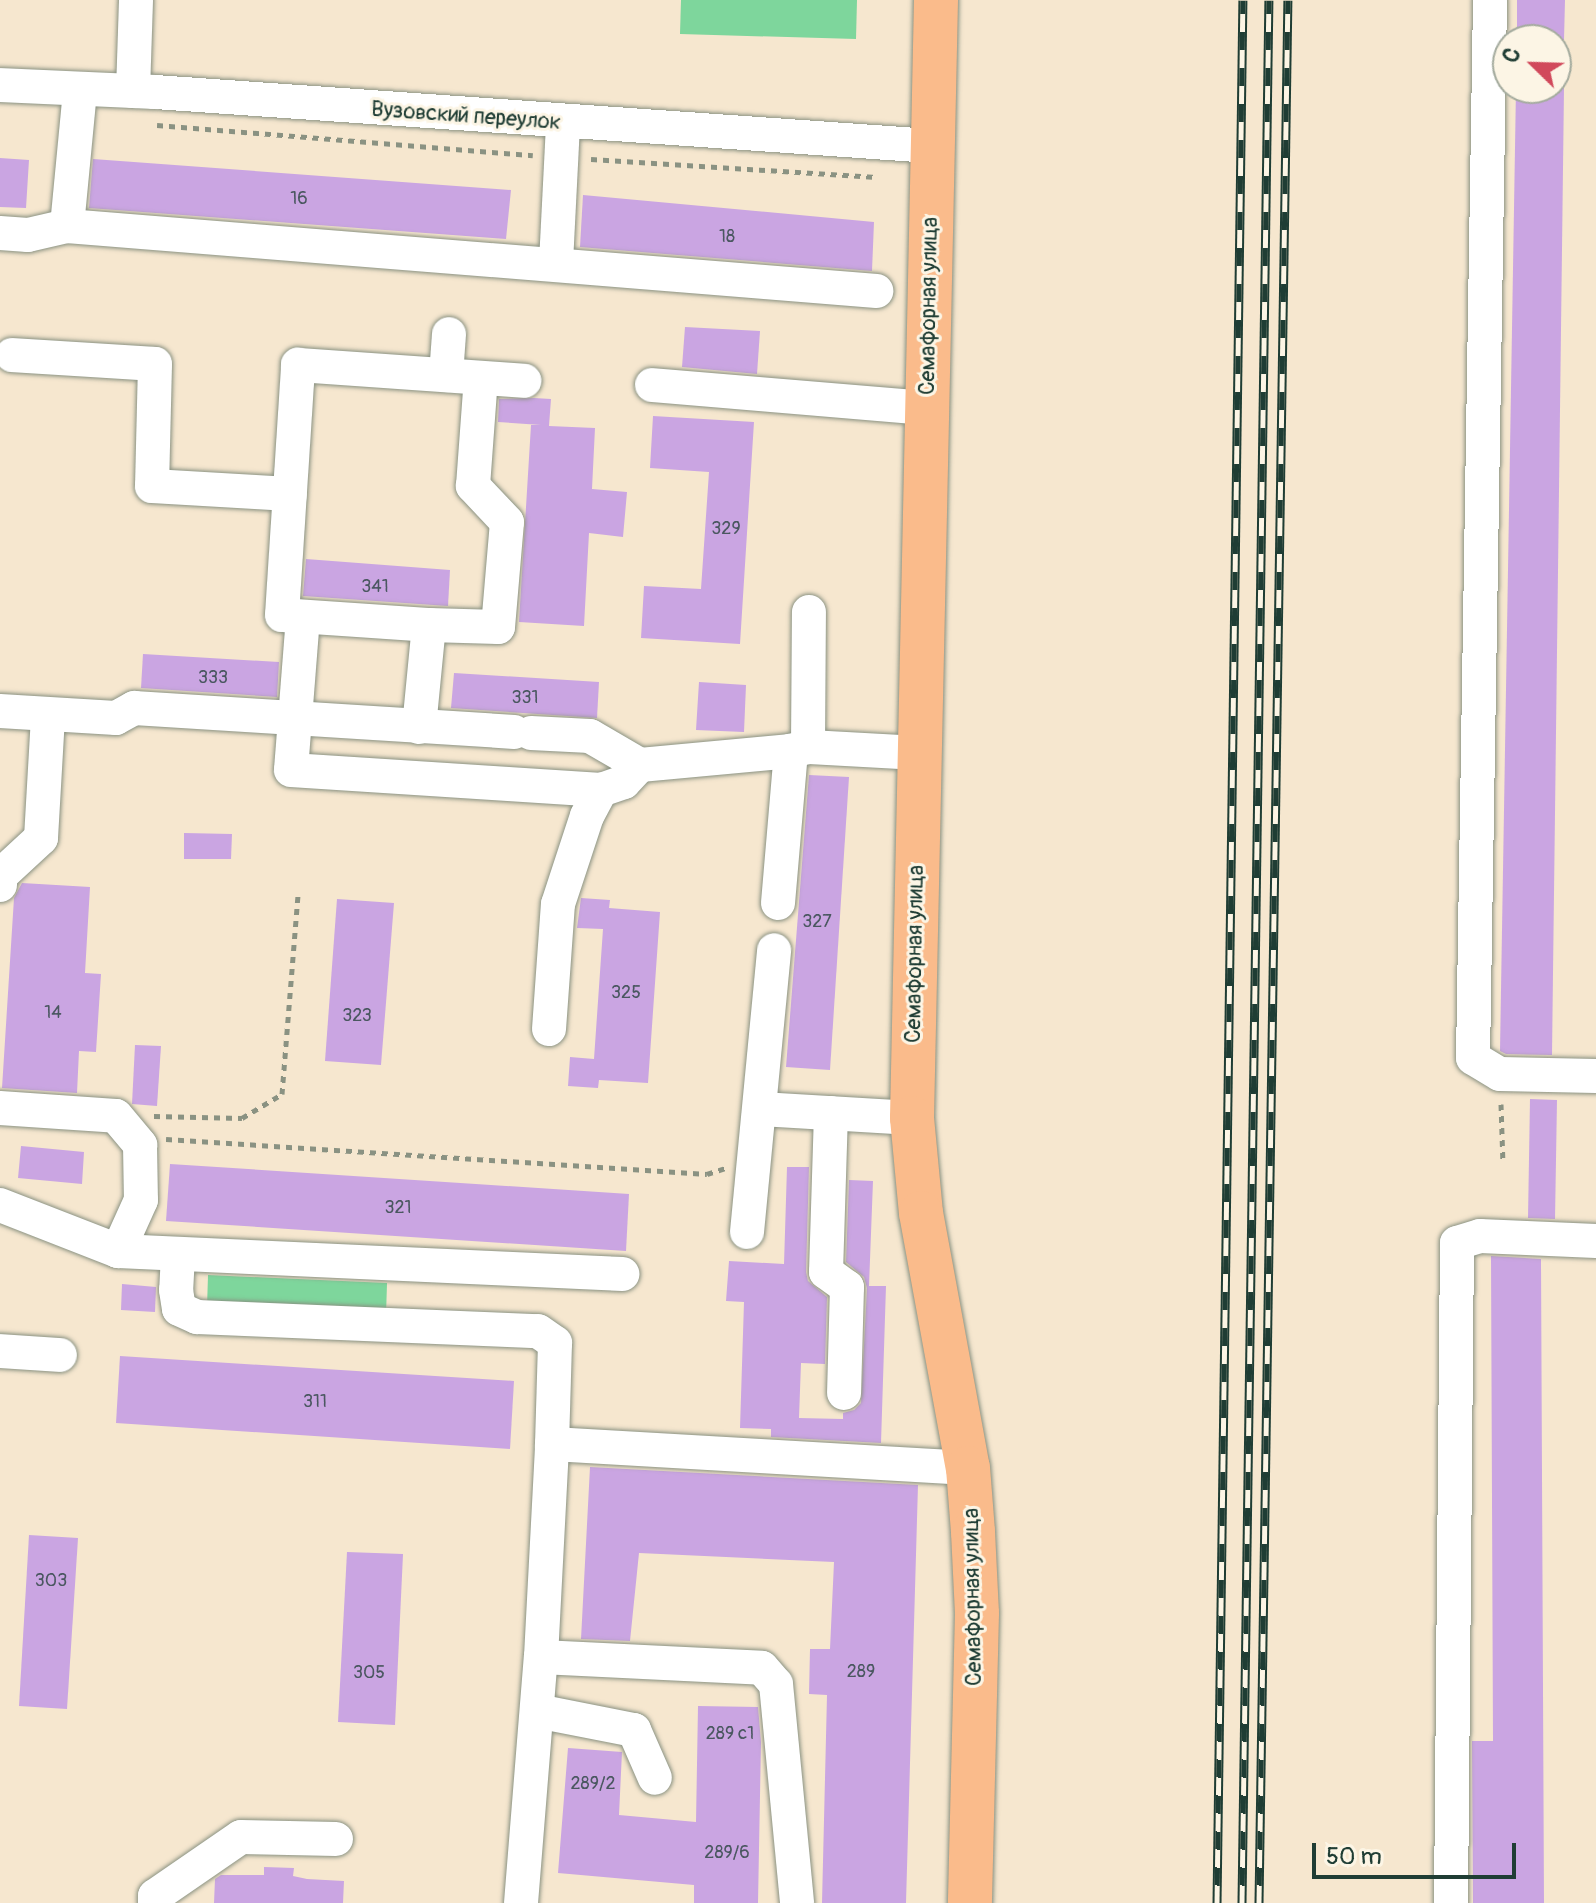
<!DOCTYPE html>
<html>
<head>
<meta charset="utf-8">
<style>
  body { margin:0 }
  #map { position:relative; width:1596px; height:1903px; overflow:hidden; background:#f6e7cf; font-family:Pangolin,sans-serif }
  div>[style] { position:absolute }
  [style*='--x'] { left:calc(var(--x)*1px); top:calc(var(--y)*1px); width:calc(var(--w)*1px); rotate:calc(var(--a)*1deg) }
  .green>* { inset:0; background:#7ed69c }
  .building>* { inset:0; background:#caa5e2 }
  .path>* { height:5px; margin-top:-2.5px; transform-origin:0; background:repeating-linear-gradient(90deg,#8a9282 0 6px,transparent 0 12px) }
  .roads { filter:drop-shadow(0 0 2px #8a9282) drop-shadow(0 0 2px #8a9282) }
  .minor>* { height:34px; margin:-17px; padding:0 17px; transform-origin:17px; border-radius:17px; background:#fff }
  .highway>* { height:44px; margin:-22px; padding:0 22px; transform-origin:22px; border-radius:22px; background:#fabb8b }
  .rail>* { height:9px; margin-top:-4.5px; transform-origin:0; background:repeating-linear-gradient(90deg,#fcf5e5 0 18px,#1f3d34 0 36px); box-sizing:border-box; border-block:2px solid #1f3d34 }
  span { translate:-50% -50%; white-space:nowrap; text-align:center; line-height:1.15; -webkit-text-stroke:6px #fcf5e5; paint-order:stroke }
  .number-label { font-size:18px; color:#4a5760 }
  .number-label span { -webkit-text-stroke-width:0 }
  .street-label { font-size:22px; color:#1f3d34 }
  .north { position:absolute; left:1492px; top:24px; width:80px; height:80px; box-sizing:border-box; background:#fcf5e5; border:2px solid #a4ab9e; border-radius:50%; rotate:293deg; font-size:22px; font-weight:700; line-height:32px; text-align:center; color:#1f3d34 }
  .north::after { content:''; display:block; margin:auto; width:28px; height:36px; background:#d1495b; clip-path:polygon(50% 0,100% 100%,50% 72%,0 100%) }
  .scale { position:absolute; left:1312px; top:1843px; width:204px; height:36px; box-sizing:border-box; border:4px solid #1f3d34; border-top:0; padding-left:10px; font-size:24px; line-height:28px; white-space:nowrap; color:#1f3d34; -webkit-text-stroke:6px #fcf5e5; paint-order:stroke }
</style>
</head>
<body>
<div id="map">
  <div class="green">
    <div style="clip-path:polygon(681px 0,857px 0,856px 39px,680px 34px)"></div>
    <div style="clip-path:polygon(208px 1275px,387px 1283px,386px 1315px,207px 1308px)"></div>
  </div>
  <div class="building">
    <div style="clip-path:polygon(1517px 0,1565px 0,1564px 40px,1517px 40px)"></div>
    <div style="clip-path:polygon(1516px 88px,1564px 88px,1552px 1055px,1506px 1054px,1500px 1051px)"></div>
    <div style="clip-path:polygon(0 158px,29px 160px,26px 208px,0 207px)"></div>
    <div style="clip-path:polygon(93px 159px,511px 190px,506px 239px,89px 208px)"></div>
    <div style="clip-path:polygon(583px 195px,874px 222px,872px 271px,580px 247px)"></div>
    <div style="clip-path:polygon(685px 327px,760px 331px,757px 374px,682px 367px)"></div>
    <div style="clip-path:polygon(534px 398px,551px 399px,549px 426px,595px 428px,592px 489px,627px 492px,623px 537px,589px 533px,584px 626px,519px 622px,531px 425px,541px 425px,498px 422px,499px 399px)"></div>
    <div style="clip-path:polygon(653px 416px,754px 422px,740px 644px,641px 638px,644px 586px,701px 589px,709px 472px,650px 468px)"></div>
    <div style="clip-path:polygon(306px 559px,450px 570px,448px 606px,303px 596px)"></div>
    <div style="clip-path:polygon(143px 654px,279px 662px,277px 697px,141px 688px)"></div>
    <div style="clip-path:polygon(454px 673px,599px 682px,597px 718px,451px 708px)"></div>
    <div style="clip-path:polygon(699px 682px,746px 685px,744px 732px,696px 730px)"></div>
    <div style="clip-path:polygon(809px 775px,849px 777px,830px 1070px,786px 1067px)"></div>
    <div style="clip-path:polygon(184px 833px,232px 834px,231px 859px,184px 859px)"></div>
    <div style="clip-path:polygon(22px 883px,90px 887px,85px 973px,101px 974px,96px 1052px,79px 1051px,77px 1093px,2px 1088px,14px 898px)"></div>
    <div style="clip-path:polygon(581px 898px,610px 900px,609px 908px,660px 912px,648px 1083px,599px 1080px,598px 1088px,568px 1086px,570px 1057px,594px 1059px,603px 929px,577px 928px)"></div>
    <div style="clip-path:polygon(337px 899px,394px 903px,381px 1065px,325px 1061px)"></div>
    <div style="clip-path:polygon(135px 1045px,161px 1046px,157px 1106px,132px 1104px)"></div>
    <div style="clip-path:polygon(1530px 1099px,1557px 1100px,1555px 1219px,1528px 1218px)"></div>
    <div style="clip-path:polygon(21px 1146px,84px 1152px,82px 1184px,18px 1178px)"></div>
    <div style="clip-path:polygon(170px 1164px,629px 1194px,626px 1251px,166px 1221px)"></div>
    <div style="clip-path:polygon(787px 1167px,809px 1167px,806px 1272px,808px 1281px,827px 1297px,825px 1364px,801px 1363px,799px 1418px,843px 1419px,843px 1413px,854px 1410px,861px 1403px,867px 1288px,864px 1277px,846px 1262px,849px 1180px,873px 1181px,869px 1286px,886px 1286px,881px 1443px,771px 1437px,771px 1429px,740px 1428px,744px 1302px,726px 1301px,729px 1261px,784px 1264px)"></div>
    <div style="clip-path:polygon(1491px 1256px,1541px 1259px,1544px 1903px,1473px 1903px,1472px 1741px,1493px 1741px)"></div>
    <div style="clip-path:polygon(122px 1284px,156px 1287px,155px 1312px,121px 1310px)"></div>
    <div style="clip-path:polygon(120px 1356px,514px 1381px,510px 1449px,116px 1423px)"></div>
    <div style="clip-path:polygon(590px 1467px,918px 1485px,906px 1903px,822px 1903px,827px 1695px,809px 1694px,810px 1649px,830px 1649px,834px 1562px,639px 1553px,630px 1641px,581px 1639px)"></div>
    <div style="clip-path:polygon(29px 1535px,78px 1538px,67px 1709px,19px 1706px)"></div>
    <div style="clip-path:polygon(347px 1552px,403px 1554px,395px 1725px,338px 1722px)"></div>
    <div style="clip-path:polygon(698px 1706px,758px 1707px,761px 1742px,758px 1903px,694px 1903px,694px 1885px,558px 1873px,568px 1748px,622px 1752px,619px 1815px,696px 1822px)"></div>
    <div style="clip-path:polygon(264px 1867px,294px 1868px,293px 1876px,307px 1879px,344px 1881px,343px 1903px,214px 1903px,215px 1879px,221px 1875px,264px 1875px)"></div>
  </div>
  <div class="path">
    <div style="--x:157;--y:125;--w:377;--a:4.6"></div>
    <div style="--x:591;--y:159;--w:286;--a:3.6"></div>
    <div style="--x:1501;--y:1104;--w:59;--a:88.1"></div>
    <div style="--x:154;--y:1116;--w:88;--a:1.3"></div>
    <div style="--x:242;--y:1118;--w:47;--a:-31"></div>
    <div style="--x:282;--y:1094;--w:201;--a:-85.4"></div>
    <div style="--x:166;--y:1139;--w:542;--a:3.7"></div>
    <div style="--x:707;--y:1174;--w:20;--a:-18"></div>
  </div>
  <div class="roads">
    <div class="minor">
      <div style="--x:1490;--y:0;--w:1058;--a:90.92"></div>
      <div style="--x:1473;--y:1058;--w:31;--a:31"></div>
      <div style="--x:1500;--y:1074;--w:96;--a:1.2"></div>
      <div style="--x:0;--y:85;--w:155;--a:2.6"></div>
      <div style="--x:155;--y:92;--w:779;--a:3.98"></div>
      <div style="--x:133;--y:91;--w:91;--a:-88.1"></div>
      <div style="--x:67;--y:226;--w:137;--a:-84.5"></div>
      <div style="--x:0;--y:233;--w:28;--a:4"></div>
      <div style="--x:28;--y:235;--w:40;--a:-13"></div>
      <div style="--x:67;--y:226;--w:812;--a:4.59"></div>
      <div style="--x:556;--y:263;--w:140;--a:-87.1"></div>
      <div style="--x:12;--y:355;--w:143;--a:3.6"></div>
      <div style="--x:155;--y:364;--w:122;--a:91.4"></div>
      <div style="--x:152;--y:486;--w:138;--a:3.3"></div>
      <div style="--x:446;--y:375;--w:41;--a:-85.8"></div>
      <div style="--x:652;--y:385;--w:276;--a:4.8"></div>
      <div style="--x:303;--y:617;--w:153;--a:94.5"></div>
      <div style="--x:291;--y:770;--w:311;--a:3.7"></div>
      <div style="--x:601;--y:790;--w:24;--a:-19"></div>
      <div style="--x:624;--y:782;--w:23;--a:-47"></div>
      <div style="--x:429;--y:625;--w:147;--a:-176.1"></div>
      <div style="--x:282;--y:615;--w:251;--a:-86.3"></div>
      <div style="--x:298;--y:365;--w:227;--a:4"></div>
      <div style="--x:0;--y:711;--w:116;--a:3.5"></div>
      <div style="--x:116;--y:718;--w:21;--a:-29"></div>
      <div style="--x:134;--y:708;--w:381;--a:3.6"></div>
      <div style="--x:419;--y:727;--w:102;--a:-84.4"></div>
      <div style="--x:429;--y:625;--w:69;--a:1.7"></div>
      <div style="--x:498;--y:627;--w:105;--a:-85.1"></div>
      <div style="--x:507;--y:522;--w:50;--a:-133.4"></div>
      <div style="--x:473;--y:486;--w:108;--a:-85.8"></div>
      <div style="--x:531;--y:733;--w:59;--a:2.9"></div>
      <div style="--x:590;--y:736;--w:58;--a:30.1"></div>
      <div style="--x:640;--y:765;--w:152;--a:-5.3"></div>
      <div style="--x:808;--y:747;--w:135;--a:-89.6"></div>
      <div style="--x:0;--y:885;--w:9;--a:-90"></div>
      <div style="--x:0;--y:876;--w:56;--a:-42.8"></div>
      <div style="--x:41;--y:838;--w:122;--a:-86.7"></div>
      <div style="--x:778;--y:903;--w:153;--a:-85.1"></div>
      <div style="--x:791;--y:751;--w:17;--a:-13"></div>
      <div style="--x:808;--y:747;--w:112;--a:3.1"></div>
      <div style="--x:549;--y:1029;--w:125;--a:-85.9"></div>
      <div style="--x:558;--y:904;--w:93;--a:-71.8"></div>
      <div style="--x:587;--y:816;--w:30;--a:-62"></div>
      <div style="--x:0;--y:1108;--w:116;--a:3.9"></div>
      <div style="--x:116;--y:1116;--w:38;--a:50"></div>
      <div style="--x:140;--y:1145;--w:55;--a:89"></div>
      <div style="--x:141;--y:1200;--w:56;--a:114.3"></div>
      <div style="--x:761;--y:1109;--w:151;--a:3.4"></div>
      <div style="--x:831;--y:1113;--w:159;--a:91.8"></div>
      <div style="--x:826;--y:1272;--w:26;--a:36"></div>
      <div style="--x:847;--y:1287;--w:106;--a:91.6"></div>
      <div style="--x:0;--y:1205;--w:127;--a:21.3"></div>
      <div style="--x:118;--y:1251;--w:505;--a:2.61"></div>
      <div style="--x:747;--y:1232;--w:283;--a:-84.5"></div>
      <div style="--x:178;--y:1255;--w:35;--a:93"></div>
      <div style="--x:176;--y:1290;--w:19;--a:81"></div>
      <div style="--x:179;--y:1309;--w:20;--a:24"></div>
      <div style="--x:197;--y:1317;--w:341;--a:2.4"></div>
      <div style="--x:538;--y:1331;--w:21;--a:35"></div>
      <div style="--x:555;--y:1343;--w:101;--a:91.7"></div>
      <div style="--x:0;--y:1351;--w:60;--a:3.8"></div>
      <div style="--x:541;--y:1657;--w:221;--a:2.8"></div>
      <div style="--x:762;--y:1668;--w:21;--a:49"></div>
      <div style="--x:776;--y:1684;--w:220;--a:84.5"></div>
      <div style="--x:537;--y:1711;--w:99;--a:11.1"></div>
      <div style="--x:634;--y:1730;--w:52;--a:66.4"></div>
      <div style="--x:155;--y:1903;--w:7;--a:-90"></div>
      <div style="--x:155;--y:1896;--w:104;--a:-34.5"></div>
      <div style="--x:241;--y:1837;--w:95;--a:1.2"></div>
      <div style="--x:521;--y:1903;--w:247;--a:-85.4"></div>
      <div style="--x:541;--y:1657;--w:213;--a:-87"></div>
      <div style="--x:552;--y:1444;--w:417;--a:3.3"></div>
      <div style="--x:1451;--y:1903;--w:660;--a:-89.48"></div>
      <div style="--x:1457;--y:1243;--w:24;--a:-17"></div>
      <div style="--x:1480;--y:1236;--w:116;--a:2.5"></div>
    </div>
    <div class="highway">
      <div style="--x:936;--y:0;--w:1118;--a:91.23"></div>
      <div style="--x:912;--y:1118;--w:95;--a:84.6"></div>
      <div style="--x:921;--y:1213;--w:259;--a:79.6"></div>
      <div style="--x:968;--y:1468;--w:64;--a:85.5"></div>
      <div style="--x:973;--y:1532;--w:81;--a:87.2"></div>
      <div style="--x:977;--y:1613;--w:290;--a:91.4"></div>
    </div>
  </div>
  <div class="rail">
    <div style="--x:1217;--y:1903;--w:1903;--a:-89.22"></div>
    <div style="--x:1242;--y:1903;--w:1903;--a:-89.19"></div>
    <div style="--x:1259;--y:1903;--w:1903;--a:-89.13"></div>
  </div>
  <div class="number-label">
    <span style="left:299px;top:199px">16</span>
    <span style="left:727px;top:237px">18</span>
    <span style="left:726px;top:529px">329</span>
    <span style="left:375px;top:587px">341</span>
    <span style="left:213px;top:678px">333</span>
    <span style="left:525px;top:698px">331</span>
    <span style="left:817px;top:922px">327</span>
    <span style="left:626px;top:993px">325</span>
    <span style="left:53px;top:1013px">14</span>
    <span style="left:357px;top:1016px">323</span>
    <span style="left:398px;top:1208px">321</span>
    <span style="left:315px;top:1402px">311</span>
    <span style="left:51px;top:1581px">303</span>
    <span style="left:861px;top:1672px">289</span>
    <span style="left:369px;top:1673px">305</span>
    <span style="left:730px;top:1734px">289 с1</span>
    <span style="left:593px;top:1784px">289/2</span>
    <span style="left:727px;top:1853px">289/6</span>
  </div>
  <div class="street-label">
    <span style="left:466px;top:116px;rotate:4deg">Вузовский переулок</span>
    <span style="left:929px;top:306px;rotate:-89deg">Семафорная улица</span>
    <span style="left:915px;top:954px;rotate:-89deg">Семафорная улица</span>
    <span style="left:973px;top:1597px;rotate:-91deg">Семафорная улица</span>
  </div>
  <div class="north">С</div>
  <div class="scale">50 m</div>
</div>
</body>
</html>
